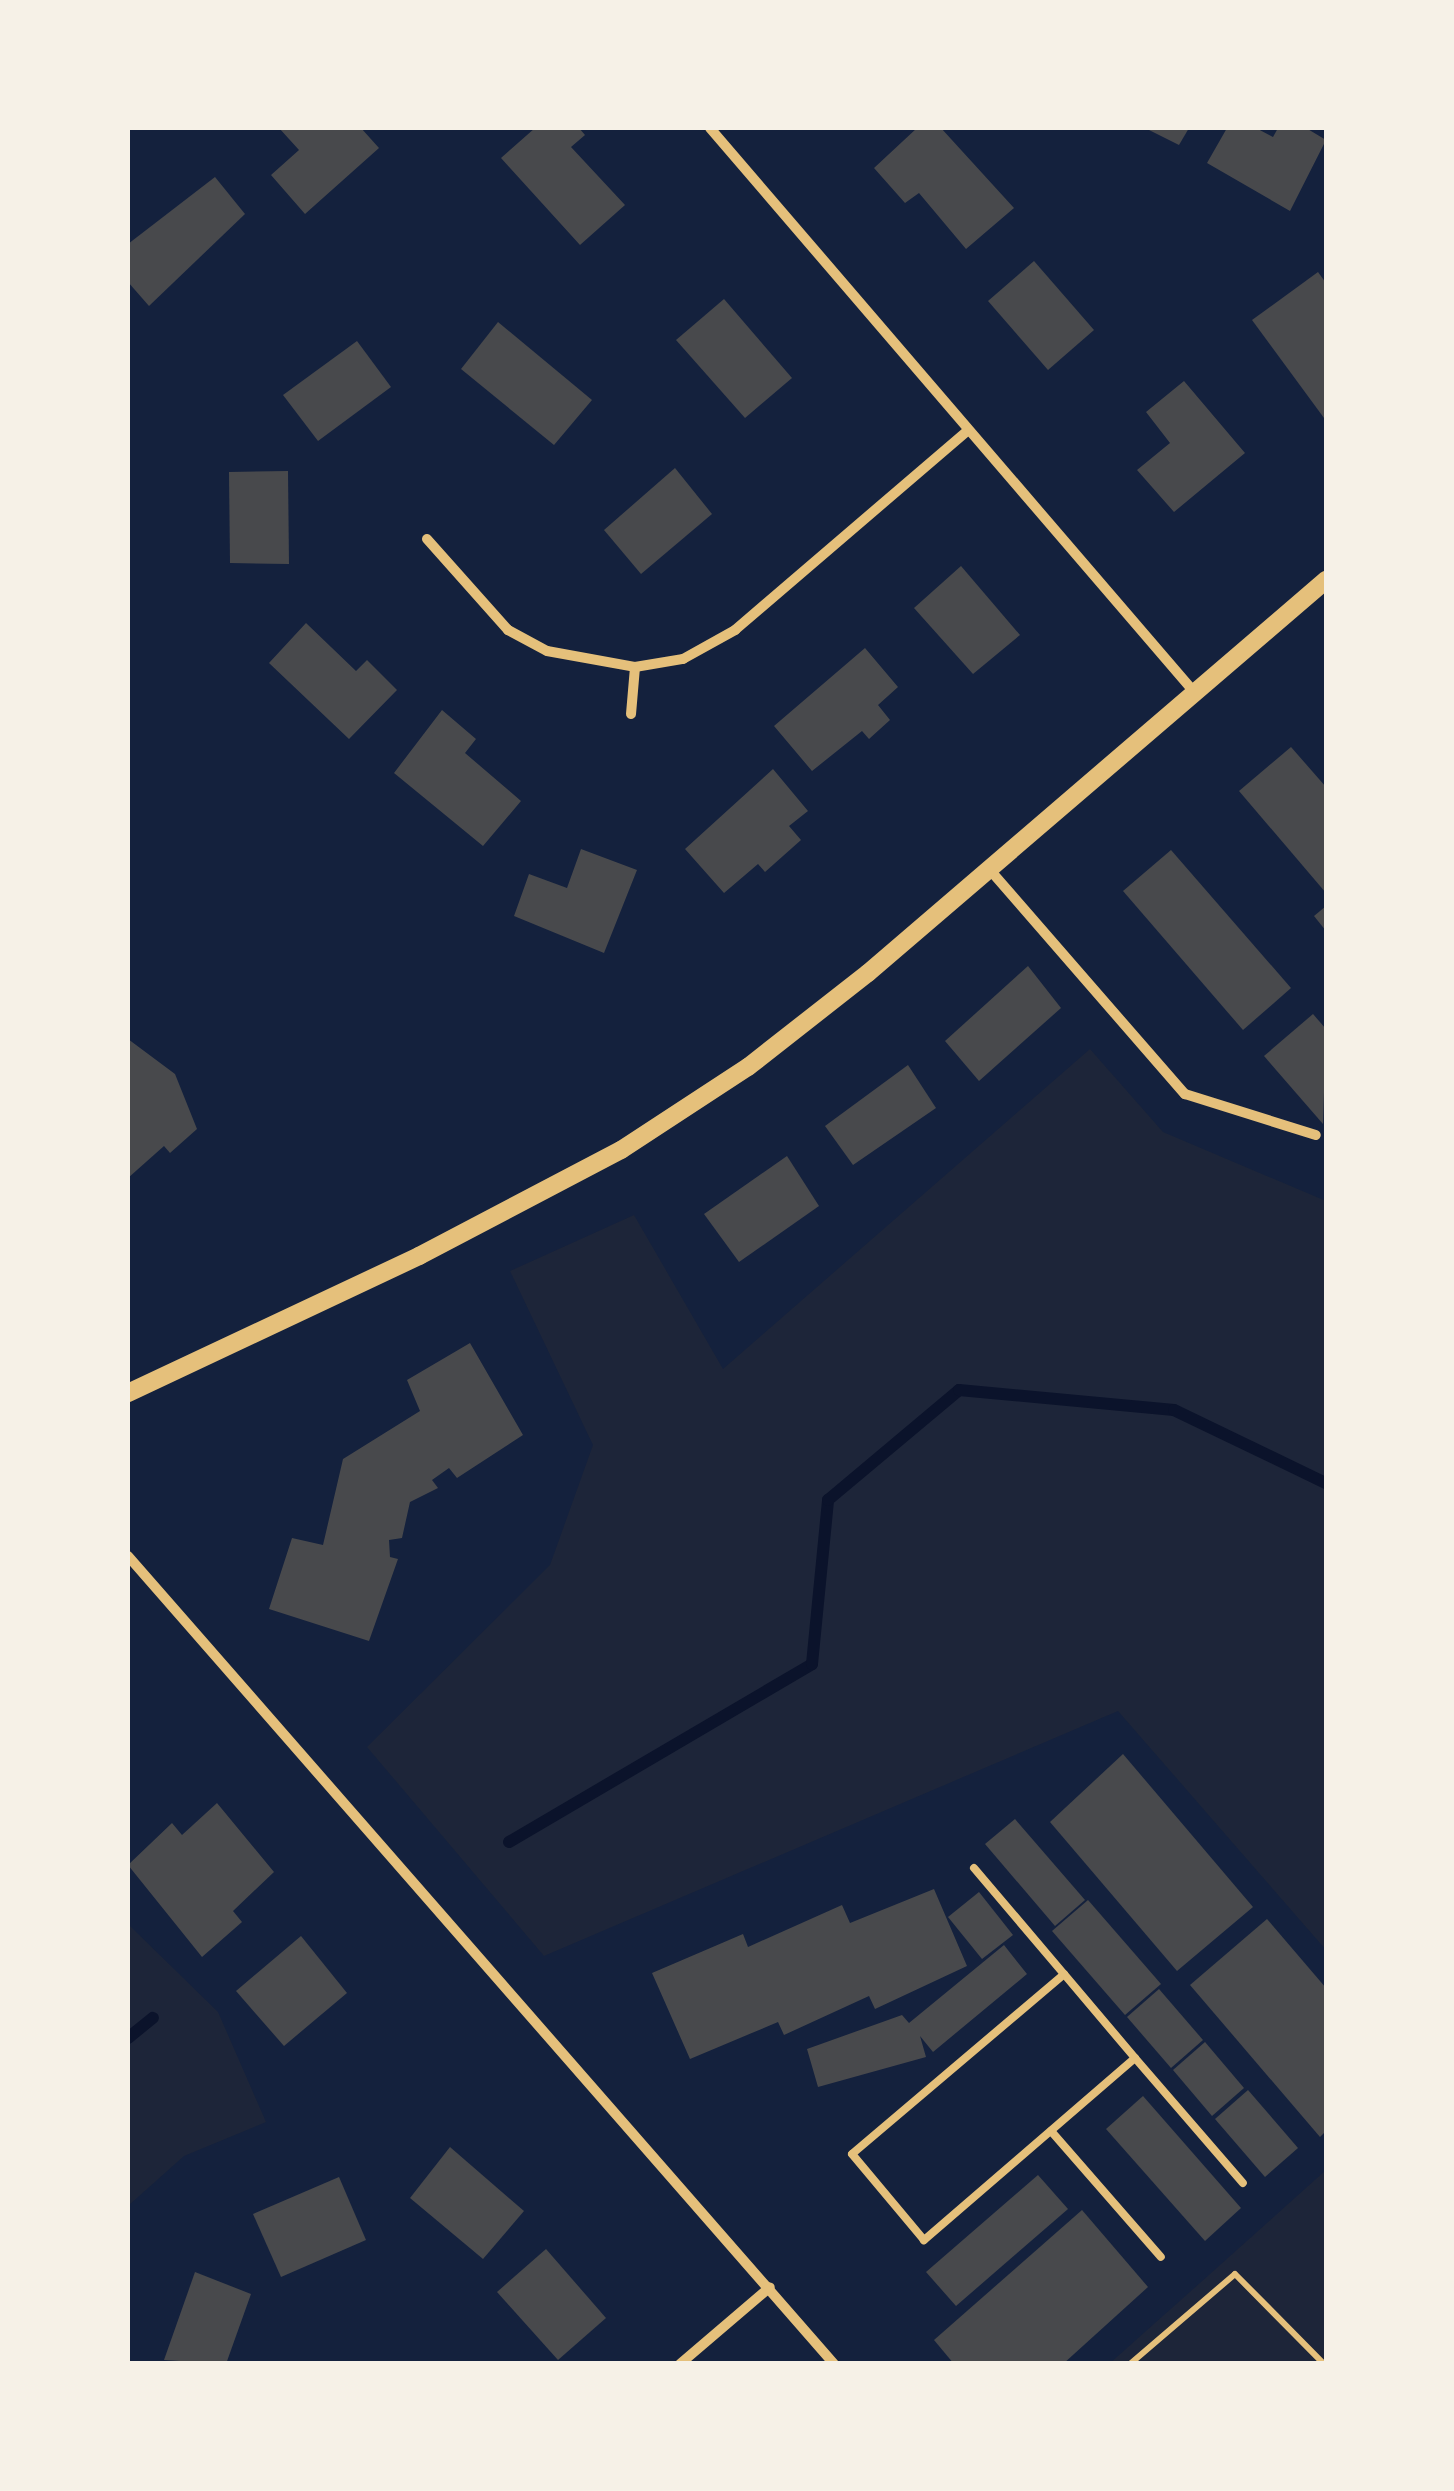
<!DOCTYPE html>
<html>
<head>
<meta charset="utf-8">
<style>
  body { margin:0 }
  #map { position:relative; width:1454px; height:2491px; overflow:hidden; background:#14213d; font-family:Quicksand,sans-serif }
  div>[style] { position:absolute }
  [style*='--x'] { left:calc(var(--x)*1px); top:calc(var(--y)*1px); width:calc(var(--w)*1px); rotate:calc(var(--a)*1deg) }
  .green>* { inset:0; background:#1d2539 }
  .stream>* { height:12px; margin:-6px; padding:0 6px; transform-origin:6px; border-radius:6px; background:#0b132b }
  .building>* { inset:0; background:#48494c }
  .path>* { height:6px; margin:-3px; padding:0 3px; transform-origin:3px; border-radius:3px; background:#e5c07b }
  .service>* { height:8px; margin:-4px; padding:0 4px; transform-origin:4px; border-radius:4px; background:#e5c07b }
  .minor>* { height:10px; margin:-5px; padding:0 5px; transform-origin:5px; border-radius:5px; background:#e5c07b }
  .tertiary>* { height:18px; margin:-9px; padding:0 9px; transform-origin:9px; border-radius:9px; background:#e5c07b }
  span { translate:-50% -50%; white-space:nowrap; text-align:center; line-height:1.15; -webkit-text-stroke:8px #f6f1e7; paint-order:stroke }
  .frame { position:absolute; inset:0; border:130px solid #f6f1e7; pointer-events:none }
</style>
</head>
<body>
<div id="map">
  <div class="green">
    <div style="clip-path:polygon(1090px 1049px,1163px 1132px,1326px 1201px,1326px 1950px,1118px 1711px,544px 1956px,367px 1747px,550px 1565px,593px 1445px,510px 1271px,634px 1215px,723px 1369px)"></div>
    <div style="clip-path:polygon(128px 1924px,218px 2012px,266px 2122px,184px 2156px,128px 2206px)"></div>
    <div style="clip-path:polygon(1326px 2170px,1326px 2363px,1109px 2364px,1210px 2274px)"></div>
  </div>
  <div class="stream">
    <div style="--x:509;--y:1842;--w:351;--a:-30.4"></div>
    <div style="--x:812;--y:1664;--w:165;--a:-84.4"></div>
    <div style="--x:828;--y:1500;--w:171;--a:-40"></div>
    <div style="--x:959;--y:1390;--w:216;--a:5.3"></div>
    <div style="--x:1174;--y:1410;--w:169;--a:25.7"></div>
    <div style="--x:128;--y:2038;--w:32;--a:-39"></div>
  </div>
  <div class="building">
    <div style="clip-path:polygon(279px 128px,361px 128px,379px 148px,305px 214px,271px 175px,299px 150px)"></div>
    <div style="clip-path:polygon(535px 128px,579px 128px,585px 135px,571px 147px,625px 205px,580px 245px,501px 158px)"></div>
    <div style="clip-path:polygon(917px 128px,941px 128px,1014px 208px,966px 249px,919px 193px,905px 203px,874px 168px)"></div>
    <div style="clip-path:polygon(1145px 128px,1189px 128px,1179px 145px)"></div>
    <div style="clip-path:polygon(1227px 128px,1256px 128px,1273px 137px,1278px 128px,1306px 128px,1326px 140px,1290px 211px,1207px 163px)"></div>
    <div style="clip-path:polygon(215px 177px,245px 214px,149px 306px,128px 282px,128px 244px)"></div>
    <div style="clip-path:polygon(1034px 261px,1094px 330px,1048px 370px,988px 301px)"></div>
    <div style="clip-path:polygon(1318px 272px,1326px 283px,1324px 418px,1252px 320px)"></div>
    <div style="clip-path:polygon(724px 299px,792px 378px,745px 418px,676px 340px)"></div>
    <div style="clip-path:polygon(498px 322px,592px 400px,554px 445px,461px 369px)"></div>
    <div style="clip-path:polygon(357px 341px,391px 387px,318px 441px,283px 395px)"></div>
    <div style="clip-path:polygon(1184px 381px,1245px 453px,1174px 512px,1137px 470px,1170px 443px,1146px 412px)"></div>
    <div style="clip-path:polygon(675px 468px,712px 514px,641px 574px,604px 530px)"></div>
    <div style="clip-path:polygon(288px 471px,289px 564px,230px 563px,229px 472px)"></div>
    <div style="clip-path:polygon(961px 566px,1020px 635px,973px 674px,914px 608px)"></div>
    <div style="clip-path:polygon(306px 623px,356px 671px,367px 660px,397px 690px,349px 739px,269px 663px)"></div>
    <div style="clip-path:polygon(865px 648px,898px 687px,878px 705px,890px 720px,869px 739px,862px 731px,812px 771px,774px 726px)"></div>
    <div style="clip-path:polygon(442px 710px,476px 739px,465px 753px,521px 801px,483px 846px,394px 773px)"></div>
    <div style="clip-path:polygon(1291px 747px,1326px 787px,1326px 893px,1239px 791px)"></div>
    <div style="clip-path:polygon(773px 769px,808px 811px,789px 826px,801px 840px,765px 872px,758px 864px,724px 893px,685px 849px)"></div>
    <div style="clip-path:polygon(581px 849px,637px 870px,604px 953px,514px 916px,529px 874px,567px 888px)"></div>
    <div style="clip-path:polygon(1171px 850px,1291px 988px,1243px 1030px,1123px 891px)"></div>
    <div style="clip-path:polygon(1326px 906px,1326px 931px,1314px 916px)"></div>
    <div style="clip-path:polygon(1028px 966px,1061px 1008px,979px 1081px,945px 1041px)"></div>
    <div style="clip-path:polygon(1313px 1014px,1326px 1029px,1323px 1124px,1264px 1056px)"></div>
    <div style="clip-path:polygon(128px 1039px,175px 1074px,197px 1129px,170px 1153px,164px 1146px,128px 1178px)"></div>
    <div style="clip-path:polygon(908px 1065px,936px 1108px,853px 1165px,825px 1126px)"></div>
    <div style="clip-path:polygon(787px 1156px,819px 1206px,739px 1262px,704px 1214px)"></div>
    <div style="clip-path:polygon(470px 1343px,523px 1435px,457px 1478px,449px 1468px,432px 1480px,438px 1488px,410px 1502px,402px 1538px,389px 1540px,390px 1557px,398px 1559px,369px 1641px,269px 1609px,292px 1538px,323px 1545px,343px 1459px,420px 1411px,407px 1380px)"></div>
    <div style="clip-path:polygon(1123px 1754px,1253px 1907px,1177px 1971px,1050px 1822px)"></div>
    <div style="clip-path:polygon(217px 1803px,274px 1872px,233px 1911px,242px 1922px,202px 1957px,128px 1865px,172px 1823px,182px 1835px)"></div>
    <div style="clip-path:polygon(1015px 1819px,1085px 1900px,1055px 1926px,985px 1844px)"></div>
    <div style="clip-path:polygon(934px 1889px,967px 1966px,875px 2009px,869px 1996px,784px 2035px,778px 2022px,690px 2059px,652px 1973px,743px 1934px,748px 1947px,842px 1905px,850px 1923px)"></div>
    <div style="clip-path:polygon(979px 1892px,1013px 1935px,982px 1959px,948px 1917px)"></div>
    <div style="clip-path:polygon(1088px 1900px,1161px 1984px,1125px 2015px,1052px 1931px)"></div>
    <div style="clip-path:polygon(1267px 1919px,1326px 1988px,1326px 2131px,1320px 2137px,1190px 1985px)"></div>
    <div style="clip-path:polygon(301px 1936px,347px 1993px,284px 2046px,236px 1991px)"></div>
    <div style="clip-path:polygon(1004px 1945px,1027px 1974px,933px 2052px,920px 2036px,926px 2057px,818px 2087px,807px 2049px,902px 2015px,909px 2023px)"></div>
    <div style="clip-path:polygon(1159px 1989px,1203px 2040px,1171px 2068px,1127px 2017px)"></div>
    <div style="clip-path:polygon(1205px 2042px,1244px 2088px,1212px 2116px,1173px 2070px)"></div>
    <div style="clip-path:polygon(1248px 2090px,1298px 2148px,1265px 2177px,1215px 2119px)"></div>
    <div style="clip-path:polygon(1143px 2096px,1241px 2208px,1205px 2241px,1106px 2129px)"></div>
    <div style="clip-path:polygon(450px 2147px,524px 2211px,483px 2259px,410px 2198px)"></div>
    <div style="clip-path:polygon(1038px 2175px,1068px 2209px,956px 2306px,926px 2272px)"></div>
    <div style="clip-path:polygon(339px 2177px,366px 2240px,281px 2277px,253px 2214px)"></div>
    <div style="clip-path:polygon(1082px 2210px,1148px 2287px,1063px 2364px,954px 2364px,934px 2340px)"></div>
    <div style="clip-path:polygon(546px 2249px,606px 2318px,558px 2360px,497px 2292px)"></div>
    <div style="clip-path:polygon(195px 2272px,251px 2294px,226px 2364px,164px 2360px)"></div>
  </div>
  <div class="path">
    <div style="--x:1130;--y:2364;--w:138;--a:-40.6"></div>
    <div style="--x:1235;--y:2274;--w:127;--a:45.3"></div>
  </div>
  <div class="service">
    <div style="--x:974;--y:1868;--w:139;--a:49.7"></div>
    <div style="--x:1064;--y:1974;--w:110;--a:49.8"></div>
    <div style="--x:1135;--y:2058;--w:279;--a:139.2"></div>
    <div style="--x:924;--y:2240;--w:112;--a:-129.9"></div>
    <div style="--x:852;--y:2154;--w:278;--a:-40.3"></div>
    <div style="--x:1135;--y:2058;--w:165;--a:49.2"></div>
    <div style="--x:1051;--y:2131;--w:167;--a:48.9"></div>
  </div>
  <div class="minor">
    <div style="--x:710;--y:128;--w:745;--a:49.36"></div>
    <div style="--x:427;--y:539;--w:122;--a:48.3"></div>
    <div style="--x:508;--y:630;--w:44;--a:28.3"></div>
    <div style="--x:547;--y:651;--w:89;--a:10.3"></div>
    <div style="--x:635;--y:667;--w:49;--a:-9.5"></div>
    <div style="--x:683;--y:659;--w:60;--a:-29.1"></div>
    <div style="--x:735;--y:630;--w:307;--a:-40.6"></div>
    <div style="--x:631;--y:714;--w:47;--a:-85.1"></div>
    <div style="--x:990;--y:870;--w:297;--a:49"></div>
    <div style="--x:1185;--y:1094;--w:137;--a:17.4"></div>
    <div style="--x:128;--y:1556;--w:1073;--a:48.85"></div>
    <div style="--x:680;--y:2364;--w:118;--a:-40.5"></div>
  </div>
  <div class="tertiary">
    <div style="--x:128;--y:1393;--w:322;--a:-25.2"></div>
    <div style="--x:419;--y:1256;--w:228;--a:-27.7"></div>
    <div style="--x:621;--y:1150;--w:152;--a:-33.2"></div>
    <div style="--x:748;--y:1067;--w:152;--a:-38.1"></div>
    <div style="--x:868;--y:973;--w:604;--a:-40.63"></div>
  </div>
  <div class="frame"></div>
</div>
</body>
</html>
